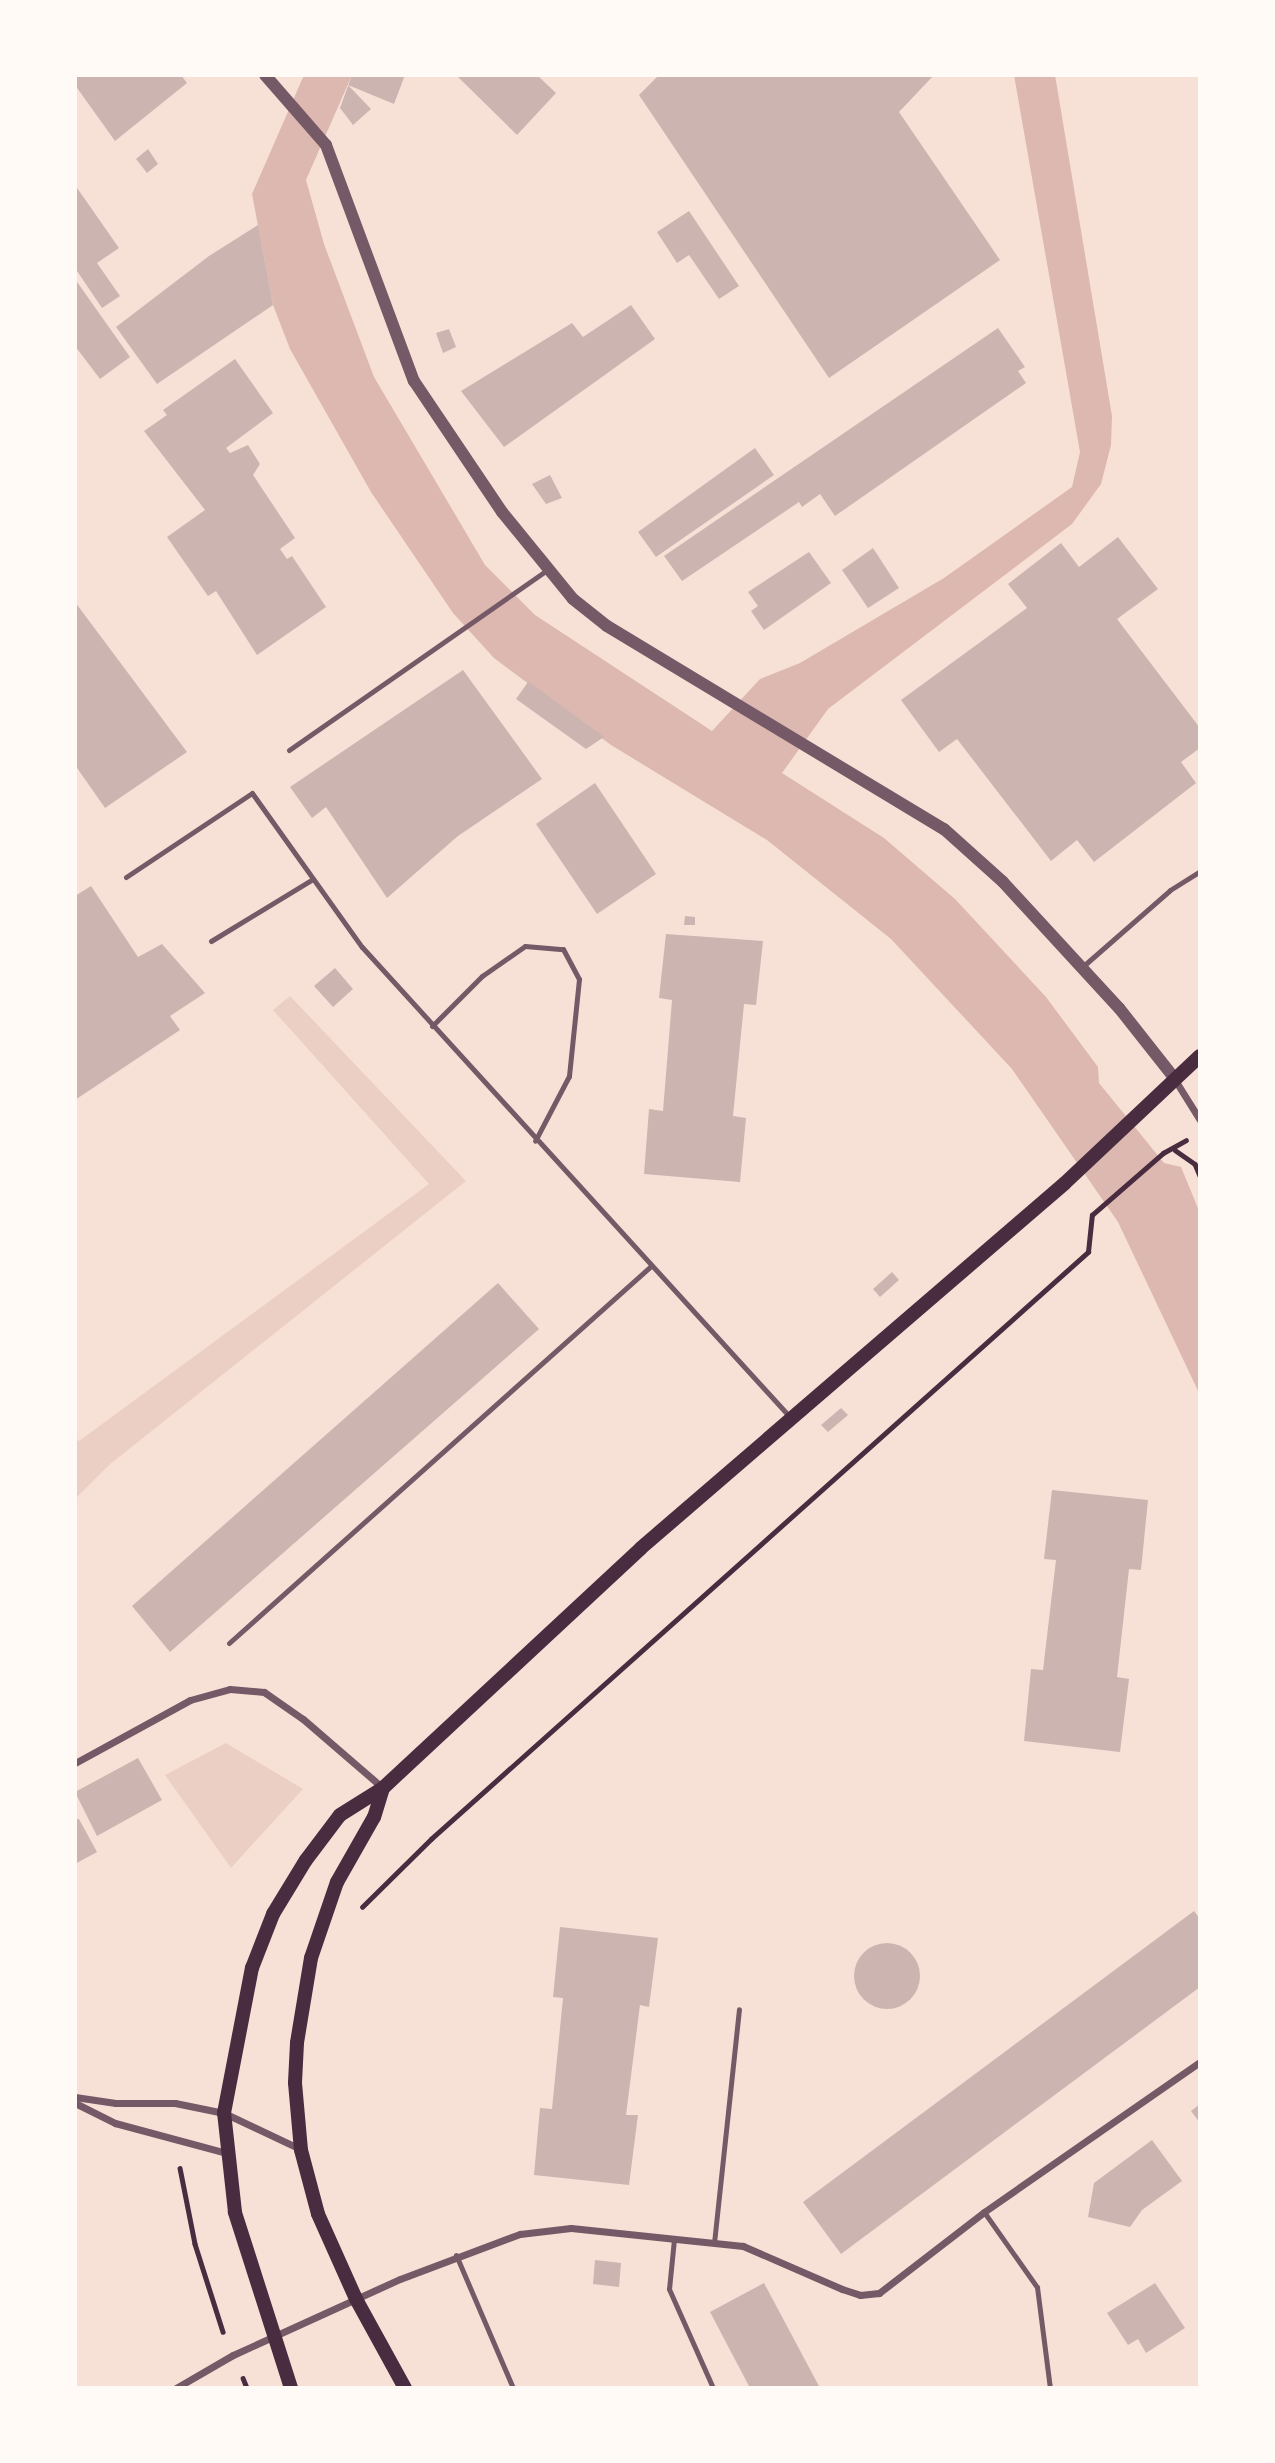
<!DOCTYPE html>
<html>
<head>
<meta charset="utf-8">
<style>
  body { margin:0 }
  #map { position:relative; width:1275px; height:2463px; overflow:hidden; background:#f7e1d7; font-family:"Source Sans 3",sans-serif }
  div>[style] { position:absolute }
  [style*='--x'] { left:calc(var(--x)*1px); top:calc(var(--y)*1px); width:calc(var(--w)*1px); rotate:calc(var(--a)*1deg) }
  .green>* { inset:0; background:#ebcfc5 }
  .water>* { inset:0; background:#dcb8b0 }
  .building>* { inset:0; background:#ccb4b1 }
  .round { border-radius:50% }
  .path>* { height:4.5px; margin:-2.25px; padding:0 2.25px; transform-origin:2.25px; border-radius:2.25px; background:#4a2c40 }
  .service>* { height:5px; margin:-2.5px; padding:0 2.5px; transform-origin:2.5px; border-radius:2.5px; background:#755966 }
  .minor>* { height:7px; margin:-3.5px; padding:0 3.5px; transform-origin:3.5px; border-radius:3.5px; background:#755966 }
  .tertiary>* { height:12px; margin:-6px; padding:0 6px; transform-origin:6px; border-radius:6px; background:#755966 }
  .secondary>* { height:14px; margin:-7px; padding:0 7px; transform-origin:7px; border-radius:7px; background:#4a2c40 }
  span { translate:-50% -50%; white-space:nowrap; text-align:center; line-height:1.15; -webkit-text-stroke:5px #fffaf5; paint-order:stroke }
  .frame { position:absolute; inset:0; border:77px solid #fffaf5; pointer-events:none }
</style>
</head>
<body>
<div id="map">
  <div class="green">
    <div style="clip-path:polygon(290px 996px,466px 1181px,109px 1465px,75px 1499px,75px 1436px,79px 1441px,429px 1184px,273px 1010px)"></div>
    <div style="clip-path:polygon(226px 1743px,303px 1789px,231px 1868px,165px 1775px)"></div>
  </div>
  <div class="water">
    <div style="clip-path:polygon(304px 75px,352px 75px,306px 180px,324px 244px,374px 377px,485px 565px,535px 615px,712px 731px,760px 679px,800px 663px,944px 578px,1072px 487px,1080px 452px,1014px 75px,1055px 75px,1112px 416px,1111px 445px,1101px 484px,1072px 524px,828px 709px,782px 773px,884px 838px,955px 899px,1046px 997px,1098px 1067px,1099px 1083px,1164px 1163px,1181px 1167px,1200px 1213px,1200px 1395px,1118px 1222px,1012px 1069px,891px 939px,767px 840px,611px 745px,494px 658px,453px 613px,371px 492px,290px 349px,273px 305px,252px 194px)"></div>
  </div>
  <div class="building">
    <div style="clip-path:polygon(75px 75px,181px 75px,187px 83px,115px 141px,75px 85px)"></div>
    <div style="clip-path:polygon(352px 75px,405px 75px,394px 104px,348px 85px,371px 109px,353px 125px,340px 108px)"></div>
    <div style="clip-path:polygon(456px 75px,537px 75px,556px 93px,517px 135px)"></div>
    <div style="clip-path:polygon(659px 75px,934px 75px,899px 112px,1000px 260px,829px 378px,639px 95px)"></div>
    <div style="clip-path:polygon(148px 149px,158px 164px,147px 173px,136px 159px)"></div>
    <div style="clip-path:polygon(75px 185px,119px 248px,97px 263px,120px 296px,102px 308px,75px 268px)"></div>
    <div style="clip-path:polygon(689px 211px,739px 286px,719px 299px,689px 255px,677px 263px,657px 232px)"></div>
    <div style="clip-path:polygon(258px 225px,273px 305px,157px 384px,116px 327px,209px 256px)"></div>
    <div style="clip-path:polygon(75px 279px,130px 357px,100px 379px,75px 346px)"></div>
    <div style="clip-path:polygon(631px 305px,655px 339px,504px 447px,461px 391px,572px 323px,583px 337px)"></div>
    <div style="clip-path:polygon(998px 328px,1025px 367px,1018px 371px,1026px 383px,835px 516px,820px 494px,802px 507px,799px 502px,682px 581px,664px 556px)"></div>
    <div style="clip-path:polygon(449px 329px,456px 347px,443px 353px,436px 333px)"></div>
    <div style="clip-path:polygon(235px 359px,273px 413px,226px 448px,230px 453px,248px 445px,260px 464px,253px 475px,295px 538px,280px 549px,287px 559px,292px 556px,326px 607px,257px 655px,216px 591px,208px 596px,167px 537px,205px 510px,144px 431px,167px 415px,163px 410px)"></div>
    <div style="clip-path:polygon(755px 448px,774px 475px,656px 557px,638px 532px)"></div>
    <div style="clip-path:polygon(550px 475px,562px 498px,546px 504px,532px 484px)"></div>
    <div style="clip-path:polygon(1118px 537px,1158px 589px,1117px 619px,1200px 728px,1200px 748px,1181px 762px,1196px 783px,1094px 862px,1077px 840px,1051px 861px,957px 739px,939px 752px,901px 700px,1027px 608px,1008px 584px,1061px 543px,1079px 567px)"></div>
    <div style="clip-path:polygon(873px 548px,899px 588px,868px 608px,842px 570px)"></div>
    <div style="clip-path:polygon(809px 552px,831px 583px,764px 630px,751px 611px,758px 606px,748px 592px)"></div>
    <div style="clip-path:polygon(75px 602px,187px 752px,105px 808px,75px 765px)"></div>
    <div style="clip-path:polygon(463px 670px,542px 779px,458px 836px,387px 898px,326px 807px,312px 818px,290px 787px)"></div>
    <div style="clip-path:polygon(528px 682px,536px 687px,604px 737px,586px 749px,516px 699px)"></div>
    <div style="clip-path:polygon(595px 783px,656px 874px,597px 914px,536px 824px)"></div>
    <div style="clip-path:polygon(91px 886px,138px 957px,162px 944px,205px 993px,170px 1016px,180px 1030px,75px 1100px,75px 896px)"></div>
    <div style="clip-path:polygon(685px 916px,695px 917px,695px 925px,684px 925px)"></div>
    <div style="clip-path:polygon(666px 934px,763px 941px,756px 1005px,744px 1004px,733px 1116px,746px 1118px,740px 1182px,644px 1174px,649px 1109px,663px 1111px,672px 1000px,659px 998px)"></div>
    <div style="clip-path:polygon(335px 968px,353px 989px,333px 1007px,314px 986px)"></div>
    <div style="clip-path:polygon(892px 1272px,899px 1280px,880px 1297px,873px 1289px)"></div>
    <div style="clip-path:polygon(498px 1283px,539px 1329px,170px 1652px,132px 1606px)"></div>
    <div style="clip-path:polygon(841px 1408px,848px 1415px,828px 1432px,821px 1425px)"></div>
    <div style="clip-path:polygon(1052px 1490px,1148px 1500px,1141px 1570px,1129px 1569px,1117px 1677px,1129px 1679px,1120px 1752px,1024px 1741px,1031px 1669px,1043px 1670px,1056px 1560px,1044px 1559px)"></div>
    <div style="clip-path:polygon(138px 1758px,162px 1800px,97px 1836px,75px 1792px)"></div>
    <div style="clip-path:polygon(79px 1819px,97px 1852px,75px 1864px,75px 1820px)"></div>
    <div style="clip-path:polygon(1194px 1911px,1200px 1919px,1200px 1987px,841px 2254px,803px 2202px)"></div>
    <div style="clip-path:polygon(560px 1927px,658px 1938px,649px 2007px,640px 2005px,626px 2115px,638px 2115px,629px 2185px,534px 2175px,540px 2108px,552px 2109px,563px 1998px,553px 1997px)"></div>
    <div class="round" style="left:854px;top:1943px;width:66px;height:66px"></div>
    <div style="clip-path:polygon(1200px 2104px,1200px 2123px,1191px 2111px)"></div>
    <div style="clip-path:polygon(1152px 2140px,1182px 2181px,1142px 2210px,1130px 2227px,1088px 2217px,1094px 2183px)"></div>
    <div style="clip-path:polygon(595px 2260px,621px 2263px,619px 2287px,593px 2284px)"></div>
    <div style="clip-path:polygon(764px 2283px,820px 2388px,750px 2388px,710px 2312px)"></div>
    <div style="clip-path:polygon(1155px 2283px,1185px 2328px,1146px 2353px,1138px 2339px,1128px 2345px,1107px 2313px)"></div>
  </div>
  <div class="path">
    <div style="--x:1175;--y:1150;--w:24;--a:35"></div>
    <div style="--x:1195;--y:1164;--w:13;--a:67"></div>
    <div style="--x:362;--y:1907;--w:97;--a:-44.6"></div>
    <div style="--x:431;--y:1839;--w:881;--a:-41.78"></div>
    <div style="--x:1088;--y:1252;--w:37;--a:-84"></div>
    <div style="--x:1092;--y:1215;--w:94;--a:-41.1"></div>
    <div style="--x:1163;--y:1153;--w:26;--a:-29"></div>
    <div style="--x:180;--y:2168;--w:77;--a:78.8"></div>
    <div style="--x:195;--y:2244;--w:92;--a:72.3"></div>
    <div style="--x:243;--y:2378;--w:11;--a:68"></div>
  </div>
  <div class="service">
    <div style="--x:289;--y:750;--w:315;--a:-34.9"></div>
    <div style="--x:126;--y:877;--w:151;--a:-33.7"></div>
    <div style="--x:252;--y:793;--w:189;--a:54.5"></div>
    <div style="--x:362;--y:947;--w:636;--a:47.68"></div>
    <div style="--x:211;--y:941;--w:119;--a:-31.3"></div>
    <div style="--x:1081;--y:968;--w:118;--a:-41.2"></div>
    <div style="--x:1170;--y:890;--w:36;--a:-32"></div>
    <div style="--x:432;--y:1026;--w:71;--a:-45"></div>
    <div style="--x:482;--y:976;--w:52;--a:-34.9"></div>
    <div style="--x:525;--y:946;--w:38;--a:5"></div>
    <div style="--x:563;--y:949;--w:34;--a:62"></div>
    <div style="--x:579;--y:979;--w:98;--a:95.9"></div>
    <div style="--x:569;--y:1076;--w:73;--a:117.6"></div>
    <div style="--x:229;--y:1643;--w:566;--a:-41.78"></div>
    <div style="--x:984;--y:2212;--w:92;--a:54.8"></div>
    <div style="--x:1037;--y:2287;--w:102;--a:82.7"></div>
    <div style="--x:674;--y:2239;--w:50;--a:95.7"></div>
    <div style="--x:669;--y:2289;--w:108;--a:66"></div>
    <div style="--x:714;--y:2243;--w:235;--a:-83.9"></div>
    <div style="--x:456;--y:2255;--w:145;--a:66.8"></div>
  </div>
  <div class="minor">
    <div style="--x:1175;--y:1080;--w:47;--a:58"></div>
    <div style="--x:75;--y:1763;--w:131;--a:-28.7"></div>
    <div style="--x:190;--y:1700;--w:41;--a:-15.4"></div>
    <div style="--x:230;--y:1689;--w:34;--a:5"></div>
    <div style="--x:264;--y:1692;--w:47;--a:34.7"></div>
    <div style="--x:303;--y:1719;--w:106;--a:40.8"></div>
    <div style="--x:75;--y:2097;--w:41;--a:8.3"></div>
    <div style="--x:116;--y:2103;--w:59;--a:0"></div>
    <div style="--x:175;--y:2103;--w:50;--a:11.5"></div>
    <div style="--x:224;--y:2113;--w:84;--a:25.3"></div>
    <div style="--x:75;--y:2103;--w:45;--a:26.6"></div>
    <div style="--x:115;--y:2123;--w:115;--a:15.1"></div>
    <div style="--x:176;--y:2388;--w:66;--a:-30.1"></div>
    <div style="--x:233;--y:2355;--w:183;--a:-24.5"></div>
    <div style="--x:400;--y:2279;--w:128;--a:-20.6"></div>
    <div style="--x:520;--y:2234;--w:51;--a:-6.7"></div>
    <div style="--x:571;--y:2228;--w:173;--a:6"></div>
    <div style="--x:743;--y:2246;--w:108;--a:23.5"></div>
    <div style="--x:842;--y:2289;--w:19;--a:18"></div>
    <div style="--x:860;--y:2295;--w:19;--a:-6"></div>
    <div style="--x:879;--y:2293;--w:133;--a:-37.6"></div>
    <div style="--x:984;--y:2212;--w:263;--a:-34.8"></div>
  </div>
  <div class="tertiary">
    <div style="--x:265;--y:75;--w:93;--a:48.9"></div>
    <div style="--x:326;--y:145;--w:252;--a:69.6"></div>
    <div style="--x:414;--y:381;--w:158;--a:56.1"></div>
    <div style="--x:502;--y:512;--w:112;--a:50.8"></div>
    <div style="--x:573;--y:599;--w:43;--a:38.5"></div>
    <div style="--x:607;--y:626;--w:393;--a:31.1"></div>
    <div style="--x:944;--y:829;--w:79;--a:41.9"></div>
    <div style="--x:1003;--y:882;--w:171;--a:47.4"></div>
    <div style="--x:1119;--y:1008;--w:90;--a:51.7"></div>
  </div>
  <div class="secondary">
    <div style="--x:383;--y:1788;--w:30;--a:107"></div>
    <div style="--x:374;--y:1817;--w:75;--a:119.6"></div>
    <div style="--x:337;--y:1882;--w:80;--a:108.9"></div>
    <div style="--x:311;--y:1958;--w:86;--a:99.4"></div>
    <div style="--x:297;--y:2043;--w:40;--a:92.9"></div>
    <div style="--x:295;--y:2083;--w:67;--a:84.9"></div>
    <div style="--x:301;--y:2150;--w:66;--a:75.1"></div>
    <div style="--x:318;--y:2214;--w:93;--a:65.9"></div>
    <div style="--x:356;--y:2299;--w:102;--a:61.2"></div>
    <div style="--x:291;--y:2388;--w:185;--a:-107.7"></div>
    <div style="--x:235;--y:2212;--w:100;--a:-96.3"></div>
    <div style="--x:224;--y:2113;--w:148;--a:-79.1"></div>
    <div style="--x:252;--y:1968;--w:58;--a:-68.7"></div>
    <div style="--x:273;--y:1914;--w:63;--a:-58.6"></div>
    <div style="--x:306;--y:1860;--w:56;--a:-52.9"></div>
    <div style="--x:340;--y:1815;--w:51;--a:-32.1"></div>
    <div style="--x:383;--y:1788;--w:352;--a:-42.9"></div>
    <div style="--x:641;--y:1548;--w:559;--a:-40.72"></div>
    <div style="--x:1065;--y:1183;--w:185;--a:-43.3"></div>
  </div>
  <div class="frame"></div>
</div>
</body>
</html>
